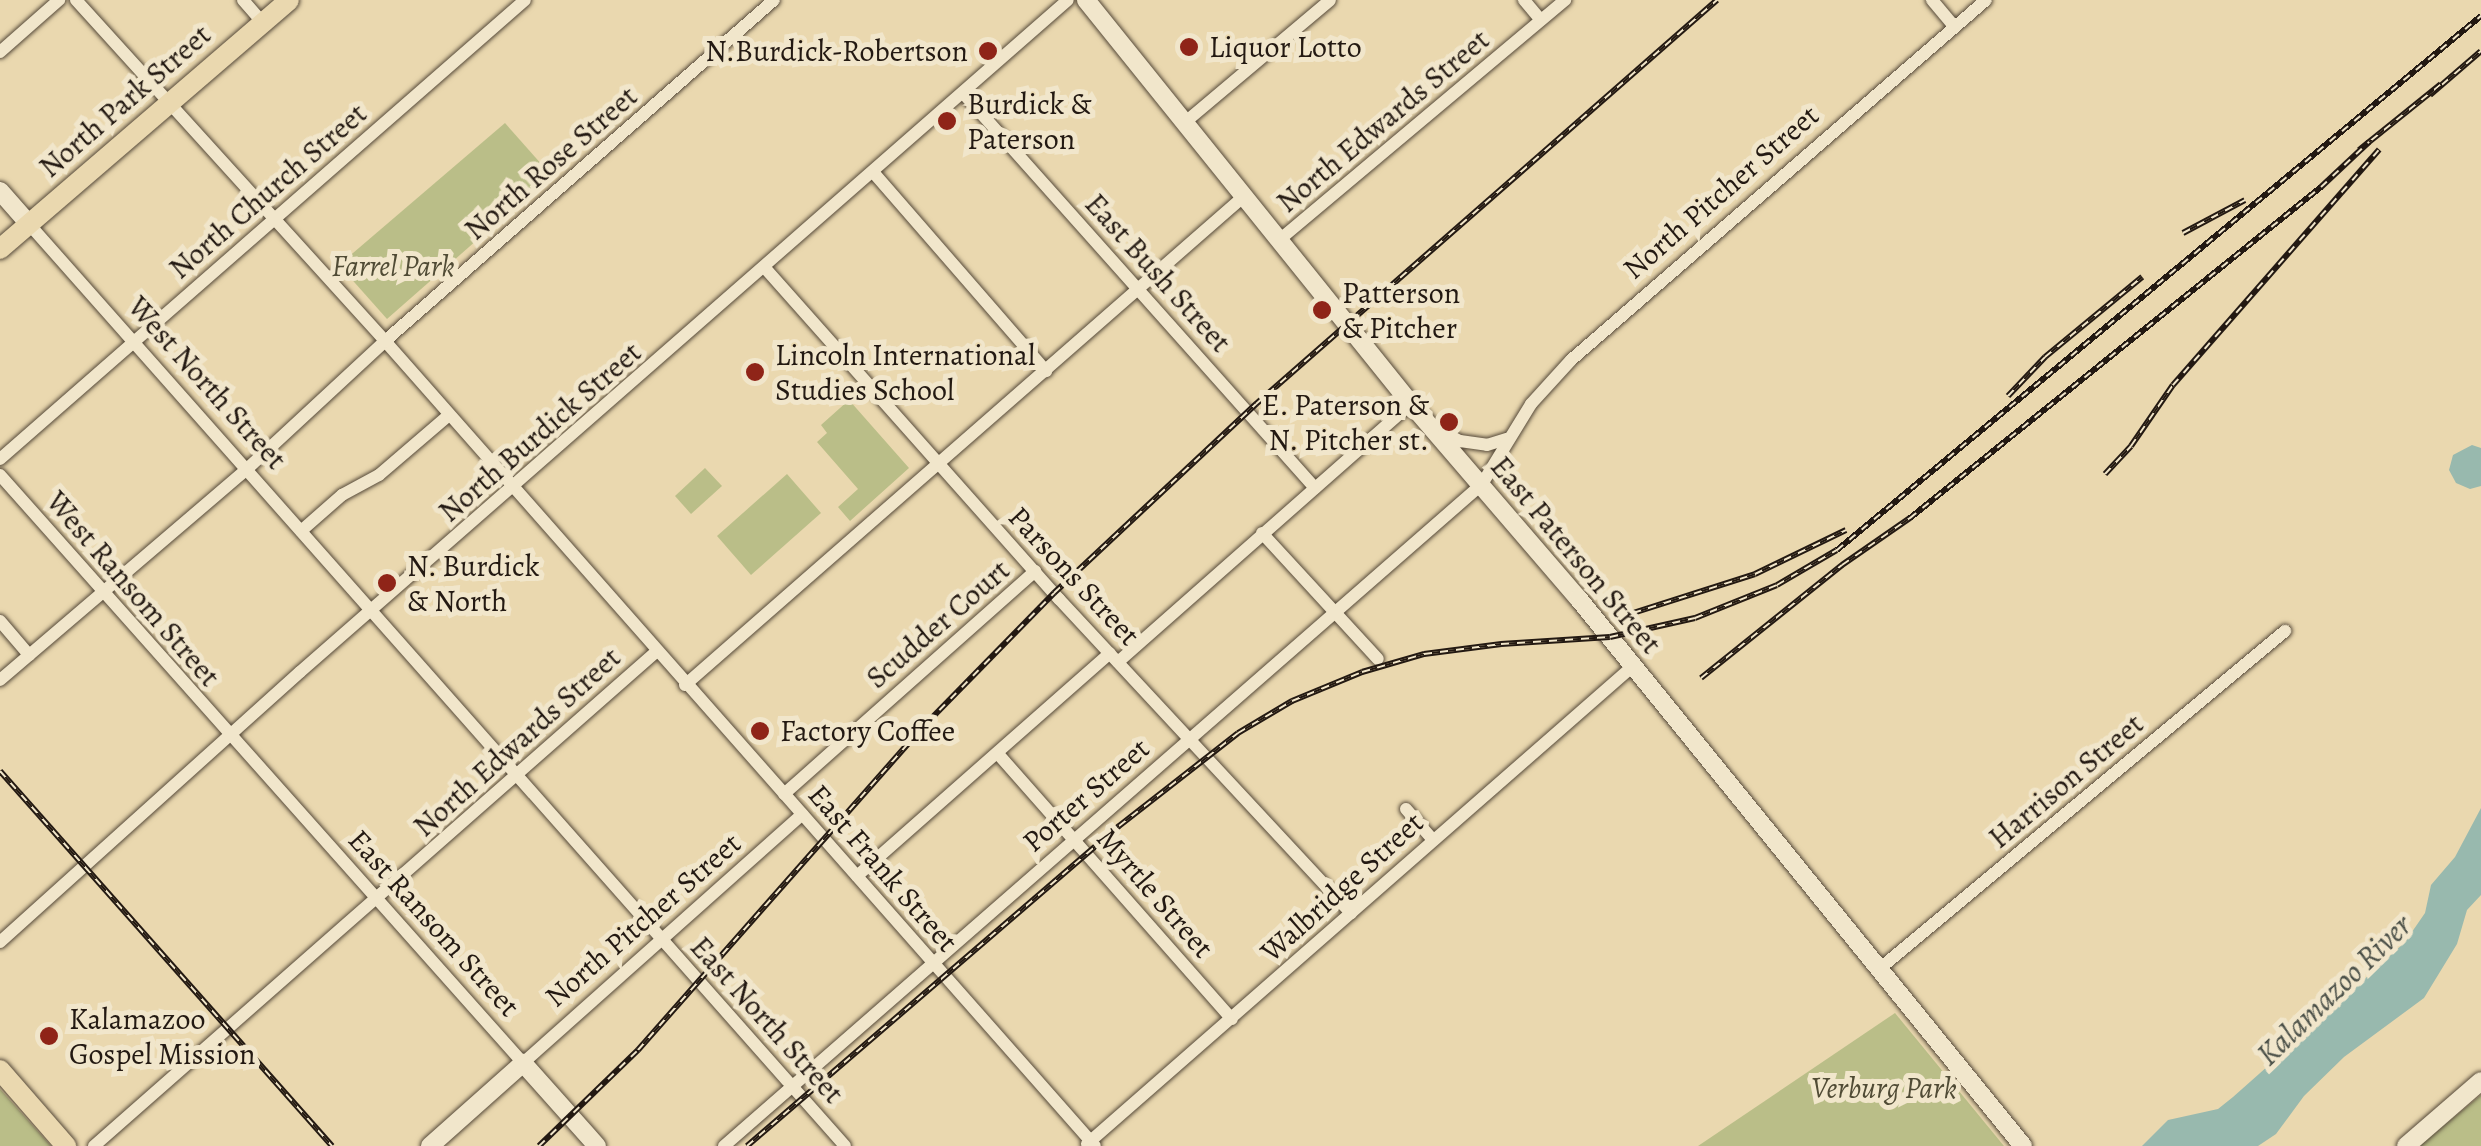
<!DOCTYPE html>
<html>
<head>
<meta charset="utf-8">
<style>
  body { margin:0 }
  #map { position:relative; width:2481px; height:1146px; overflow:hidden; background:#ead8af; font-family:Alegreya,serif }
  div>[style] { position:absolute }
  [style*='--x'] { left:calc(var(--x)*1px); top:calc(var(--y)*1px); width:calc(var(--w)*1px); rotate:calc(var(--a)*1deg) }
  .green>* { inset:0; background:#babe88 }
  .water>* { inset:0; background:#98b9ae }
  .roads { filter:drop-shadow(0 0 2px #554939) drop-shadow(0 0 2px #554939) }
  .street>* { height:12px; margin:-6px; padding:0 6px; transform-origin:6px; border-radius:6px; background:#f1e6cb }
  .secondary>* { height:18px; margin:-9px; padding:0 9px; transform-origin:9px; border-radius:9px; background:#f1e6cb }
  .primary>* { height:20px; margin:-10px; padding:0 10px; transform-origin:10px; border-radius:10px; background:#ead8af }
  .rail>* { height:6px; margin-top:-3px; transform-origin:0; background:repeating-linear-gradient(90deg,#f1e6cb 0 8px,#231912 0 16px); box-sizing:border-box; border-block:2px solid #231912 }
  .dots>* { width:28px; height:28px; translate:-50% -50%; box-sizing:border-box; border:5px solid #f1e6cb; border-radius:50% }
  span { translate:-50% -50%; white-space:nowrap; text-align:center; line-height:1.15; -webkit-text-stroke:10px #f1e6cb; paint-order:stroke }
  .poi-label { font-size:30px; color:#231912 }
  .left { translate:0 -50%; text-align:left }
  .right { translate:-100% -50%; text-align:right }
  .street-label { font-size:30px; color:#231912 }
  .park-label { font-size:30px; color:#504b35; font-style:italic }
  .water-label { font-size:32px; color:#4c5149; font-style:italic }
</style>
</head>
<body>
<div id="map">
  <div class="green">
    <div style="clip-path:polygon(505px 123px,551px 175px,387px 319px,339px 265px)"></div>
    <div style="clip-path:polygon(849px 400px,909px 468px,850px 521px,838px 507px,858px 489px,817px 442px,827px 433px,821px 425px)"></div>
    <div style="clip-path:polygon(705px 468px,722px 486px,691px 514px,675px 496px)"></div>
    <div style="clip-path:polygon(787px 474px,821px 513px,751px 575px,717px 536px)"></div>
    <div style="clip-path:polygon(1895px 1013px,2004px 1146px,1698px 1146px)"></div>
    <div style="clip-path:polygon(0 1089px,51px 1146px,0 1146px)"></div>
    <div style="clip-path:polygon(2481px 1095px,2481px 1146px,2419px 1146px)"></div>
  </div>
  <div class="water">
    <div style="clip-path:polygon(2472px 445px,2481px 448px,2481px 486px,2470px 489px,2456px 483px,2449px 470px,2453px 455px)"></div>
    <div style="clip-path:polygon(2481px 808px,2481px 895px,2467px 910px,2457px 944px,2424px 998px,2344px 1057px,2304px 1096px,2276px 1134px,2258px 1146px,2142px 1146px,2168px 1120px,2218px 1109px,2233px 1097px,2277px 1058px,2290px 1039px,2335px 1006px,2405px 942px,2425px 913px,2431px 885px,2455px 857px)"></div>
  </div>
  <div class="roads">
    <div class="street">
      <div style="--x:76;--y:0;--w:460;--a:47.8"></div>
      <div style="--x:385;--y:341;--w:1073;--a:48.59"></div>
      <div style="--x:243;--y:0;--w:30;--a:49"></div>
      <div style="--x:1524;--y:0;--w:26;--a:50"></div>
      <div style="--x:1932;--y:0;--w:35;--a:50"></div>
      <div style="--x:0;--y:52;--w:79;--a:-41.4"></div>
      <div style="--x:963;--y:93;--w:529;--a:48.29"></div>
      <div style="--x:1183;--y:124;--w:192;--a:-40.1"></div>
      <div style="--x:873;--y:172;--w:264;--a:49"></div>
      <div style="--x:29;--y:224;--w:1231;--a:48.49"></div>
      <div style="--x:1278;--y:241;--w:375;--a:-40"></div>
      <div style="--x:765;--y:268;--w:443;--a:48.4"></div>
      <div style="--x:1059;--y:599;--w:429;--a:47.1"></div>
      <div style="--x:1439;--y:430;--w:24;--a:28"></div>
      <div style="--x:1460;--y:441;--w:27;--a:8"></div>
      <div style="--x:1487;--y:445;--w:21;--a:-17"></div>
      <div style="--x:0;--y:459;--w:697;--a:-41.16"></div>
      <div style="--x:0;--y:475;--w:787;--a:48.35"></div>
      <div style="--x:523;--y:1063;--w:374;--a:-41.7"></div>
      <div style="--x:301;--y:531;--w:55;--a:-41.3"></div>
      <div style="--x:342;--y:495;--w:42;--a:-28.4"></div>
      <div style="--x:379;--y:475;--w:92;--a:-40.6"></div>
      <div style="--x:1262;--y:533;--w:171;--a:47.4"></div>
      <div style="--x:0;--y:621;--w:45;--a:49.5"></div>
      <div style="--x:1118;--y:662;--w:390;--a:-41.4"></div>
      <div style="--x:0;--y:680;--w:325;--a:-40.5"></div>
      <div style="--x:247;--y:469;--w:188;--a:-42.8"></div>
      <div style="--x:385;--y:341;--w:517;--a:-41.24"></div>
      <div style="--x:685;--y:685;--w:741;--a:-41.17"></div>
      <div style="--x:999;--y:755;--w:352;--a:48.6"></div>
      <div style="--x:784;--y:794;--w:336;--a:-41.6"></div>
      <div style="--x:1406;--y:809;--w:41;--a:48.9"></div>
      <div style="--x:857;--y:876;--w:337;--a:-41.4"></div>
      <div style="--x:0;--y:942;--w:404;--a:-42"></div>
      <div style="--x:300;--y:672;--w:1020;--a:-41.19"></div>
      <div style="--x:1878;--y:970;--w:530;--a:-39.79"></div>
      <div style="--x:1087;--y:1144;--w:726;--a:-41.2"></div>
      <div style="--x:94;--y:1146;--w:750;--a:-41.32"></div>
      <div style="--x:724;--y:1146;--w:1006;--a:-41.13"></div>
      <div style="--x:1482;--y:484;--w:94;--a:-58.5"></div>
      <div style="--x:1531;--y:404;--w:59;--a:-47.7"></div>
      <div style="--x:1571;--y:360;--w:549;--a:-40.94"></div>
    </div>
    <div class="secondary">
      <div style="--x:1086;--y:0;--w:518;--a:51.18"></div>
      <div style="--x:1411;--y:404;--w:256;--a:49.3"></div>
      <div style="--x:1578;--y:598;--w:706;--a:50.92"></div>
      <div style="--x:0;--y:191;--w:44;--a:48.7"></div>
      <div style="--x:430;--y:1146;--w:125;--a:-41.7"></div>
      <div style="--x:523;--y:1063;--w:111;--a:48.3"></div>
      <div style="--x:2406;--y:1146;--w:99;--a:-40.9"></div>
    </div>
    <div class="primary">
      <div style="--x:0;--y:249;--w:381;--a:-40.7"></div>
      <div style="--x:0;--y:1070;--w:101;--a:49"></div>
    </div>
  </div>
  <div class="rail">
    <div style="--x:2430;--y:95;--w:67;--a:-40.8"></div>
    <div style="--x:2359;--y:150;--w:105;--a:-38.8"></div>
    <div style="--x:2183;--y:233;--w:70;--a:-28"></div>
    <div style="--x:2008;--y:396;--w:54;--a:-46.5"></div>
    <div style="--x:2045;--y:357;--w:126;--a:-39.5"></div>
    <div style="--x:2105;--y:474;--w:38;--a:-47"></div>
    <div style="--x:2131;--y:446;--w:74;--a:-55.5"></div>
    <div style="--x:2173;--y:385;--w:313;--a:-48.8"></div>
    <div style="--x:1633;--y:613;--w:128;--a:-17.7"></div>
    <div style="--x:1755;--y:574;--w:101;--a:-25.8"></div>
    <div style="--x:1701;--y:678;--w:181;--a:-38.7"></div>
    <div style="--x:1842;--y:565;--w:83;--a:-34.7"></div>
    <div style="--x:1910;--y:518;--w:528;--a:-38.85"></div>
    <div style="--x:2321;--y:187;--w:66;--a:-43.2"></div>
    <div style="--x:0;--y:771;--w:501;--a:48.48"></div>
    <div style="--x:539;--y:1146;--w:138;--a:-44.1"></div>
    <div style="--x:638;--y:1050;--w:422;--a:-48.6"></div>
    <div style="--x:917;--y:733;--w:196;--a:-45.6"></div>
    <div style="--x:1054;--y:593;--w:277;--a:-43.1"></div>
    <div style="--x:1256;--y:404;--w:613;--a:-41.23"></div>
    <div style="--x:747;--y:1146;--w:491;--a:-40.7"></div>
    <div style="--x:1119;--y:826;--w:151;--a:-38"></div>
    <div style="--x:1238;--y:733;--w:63;--a:-30.7"></div>
    <div style="--x:1292;--y:701;--w:76;--a:-22.5"></div>
    <div style="--x:1362;--y:672;--w:65;--a:-16.2"></div>
    <div style="--x:1424;--y:654;--w:78;--a:-7.4"></div>
    <div style="--x:1501;--y:644;--w:109;--a:-3.7"></div>
    <div style="--x:1610;--y:637;--w:87;--a:-12.6"></div>
    <div style="--x:1695;--y:618;--w:88;--a:-21.9"></div>
    <div style="--x:1777;--y:585;--w:69;--a:-30.3"></div>
    <div style="--x:1837;--y:550;--w:837;--a:-39.67"></div>
  </div>
  <div class="dots">
    <div style="left:1189px;top:47px;background:#8f2418"></div>
    <div style="left:988px;top:51px;background:#8f2418"></div>
    <div style="left:947px;top:121px;background:#8f2418"></div>
    <div style="left:1322px;top:310px;background:#8f2418"></div>
    <div style="left:755px;top:372px;background:#8f2418"></div>
    <div style="left:1449px;top:422px;background:#8f2418"></div>
    <div style="left:387px;top:583px;background:#8f2418"></div>
    <div style="left:760px;top:731px;background:#8f2418"></div>
    <div style="left:49px;top:1036px;background:#8f2418"></div>
  </div>
  <div class="poi-label">
    <span class="left" style="left:1209px;top:47px">Liquor Lotto</span>
    <span class="right" style="left:968px;top:51px">N.Burdick-Robertson</span>
    <span class="left" style="left:967px;top:121px">Burdick &amp;<br>Paterson</span>
    <span class="left" style="left:1342px;top:310px">Patterson<br>&amp; Pitcher</span>
    <span class="left" style="left:775px;top:372px">Lincoln International<br>Studies School</span>
    <span class="right" style="left:1429px;top:422px">E. Paterson &amp;<br>N. Pitcher st.</span>
    <span class="left" style="left:407px;top:583px">N. Burdick<br>&amp; North</span>
    <span class="left" style="left:780px;top:731px">Factory Coffee</span>
    <span class="left" style="left:69px;top:1036px">Kalamazoo<br>Gospel Mission</span>
  </div>
  <div class="street-label">
    <span style="left:125px;top:101px;rotate:-41deg">North Park Street</span>
    <span style="left:1383px;top:121px;rotate:-40deg">North Edwards Street</span>
    <span style="left:551px;top:163px;rotate:-41deg">North Rose Street</span>
    <span style="left:268px;top:191px;rotate:-41deg">North Church Street</span>
    <span style="left:1721px;top:192px;rotate:-41deg">North Pitcher Street</span>
    <span style="left:1158px;top:273px;rotate:48deg">East Bush Street</span>
    <span style="left:207px;top:383px;rotate:48deg">West North Street</span>
    <span style="left:540px;top:432px;rotate:-41deg">North Burdick Street</span>
    <span style="left:1576px;top:555px;rotate:50deg">East Paterson Street</span>
    <span style="left:1074px;top:576px;rotate:47deg">Parsons Street</span>
    <span style="left:133px;top:589px;rotate:49deg">West Ransom Street</span>
    <span style="left:938px;top:624px;rotate:-41deg">Scudder Court</span>
    <span style="left:517px;top:742px;rotate:-42deg">North Edwards Street</span>
    <span style="left:2066px;top:781px;rotate:-40deg">Harrison Street</span>
    <span style="left:1086px;top:795px;rotate:-41deg">Porter Street</span>
    <span style="left:883px;top:868px;rotate:49deg">East Frank Street</span>
    <span style="left:1342px;top:887px;rotate:-42deg">Walbridge Street</span>
    <span style="left:1155px;top:893px;rotate:49deg">Myrtle Street</span>
    <span style="left:643px;top:920px;rotate:-41deg">North Pitcher Street</span>
    <span style="left:434px;top:923px;rotate:48deg">East Ransom Street</span>
    <span style="left:767px;top:1020px;rotate:48deg">East North Street</span>
  </div>
  <div class="park-label">
    <span style="left:393px;top:266px">Farrel Park</span>
    <span style="left:1884px;top:1088px">Verburg Park</span>
  </div>
  <div class="water-label">
    <span style="left:2334px;top:990px;rotate:-44deg">Kalamazoo River</span>
  </div>
</div>
</body>
</html>
